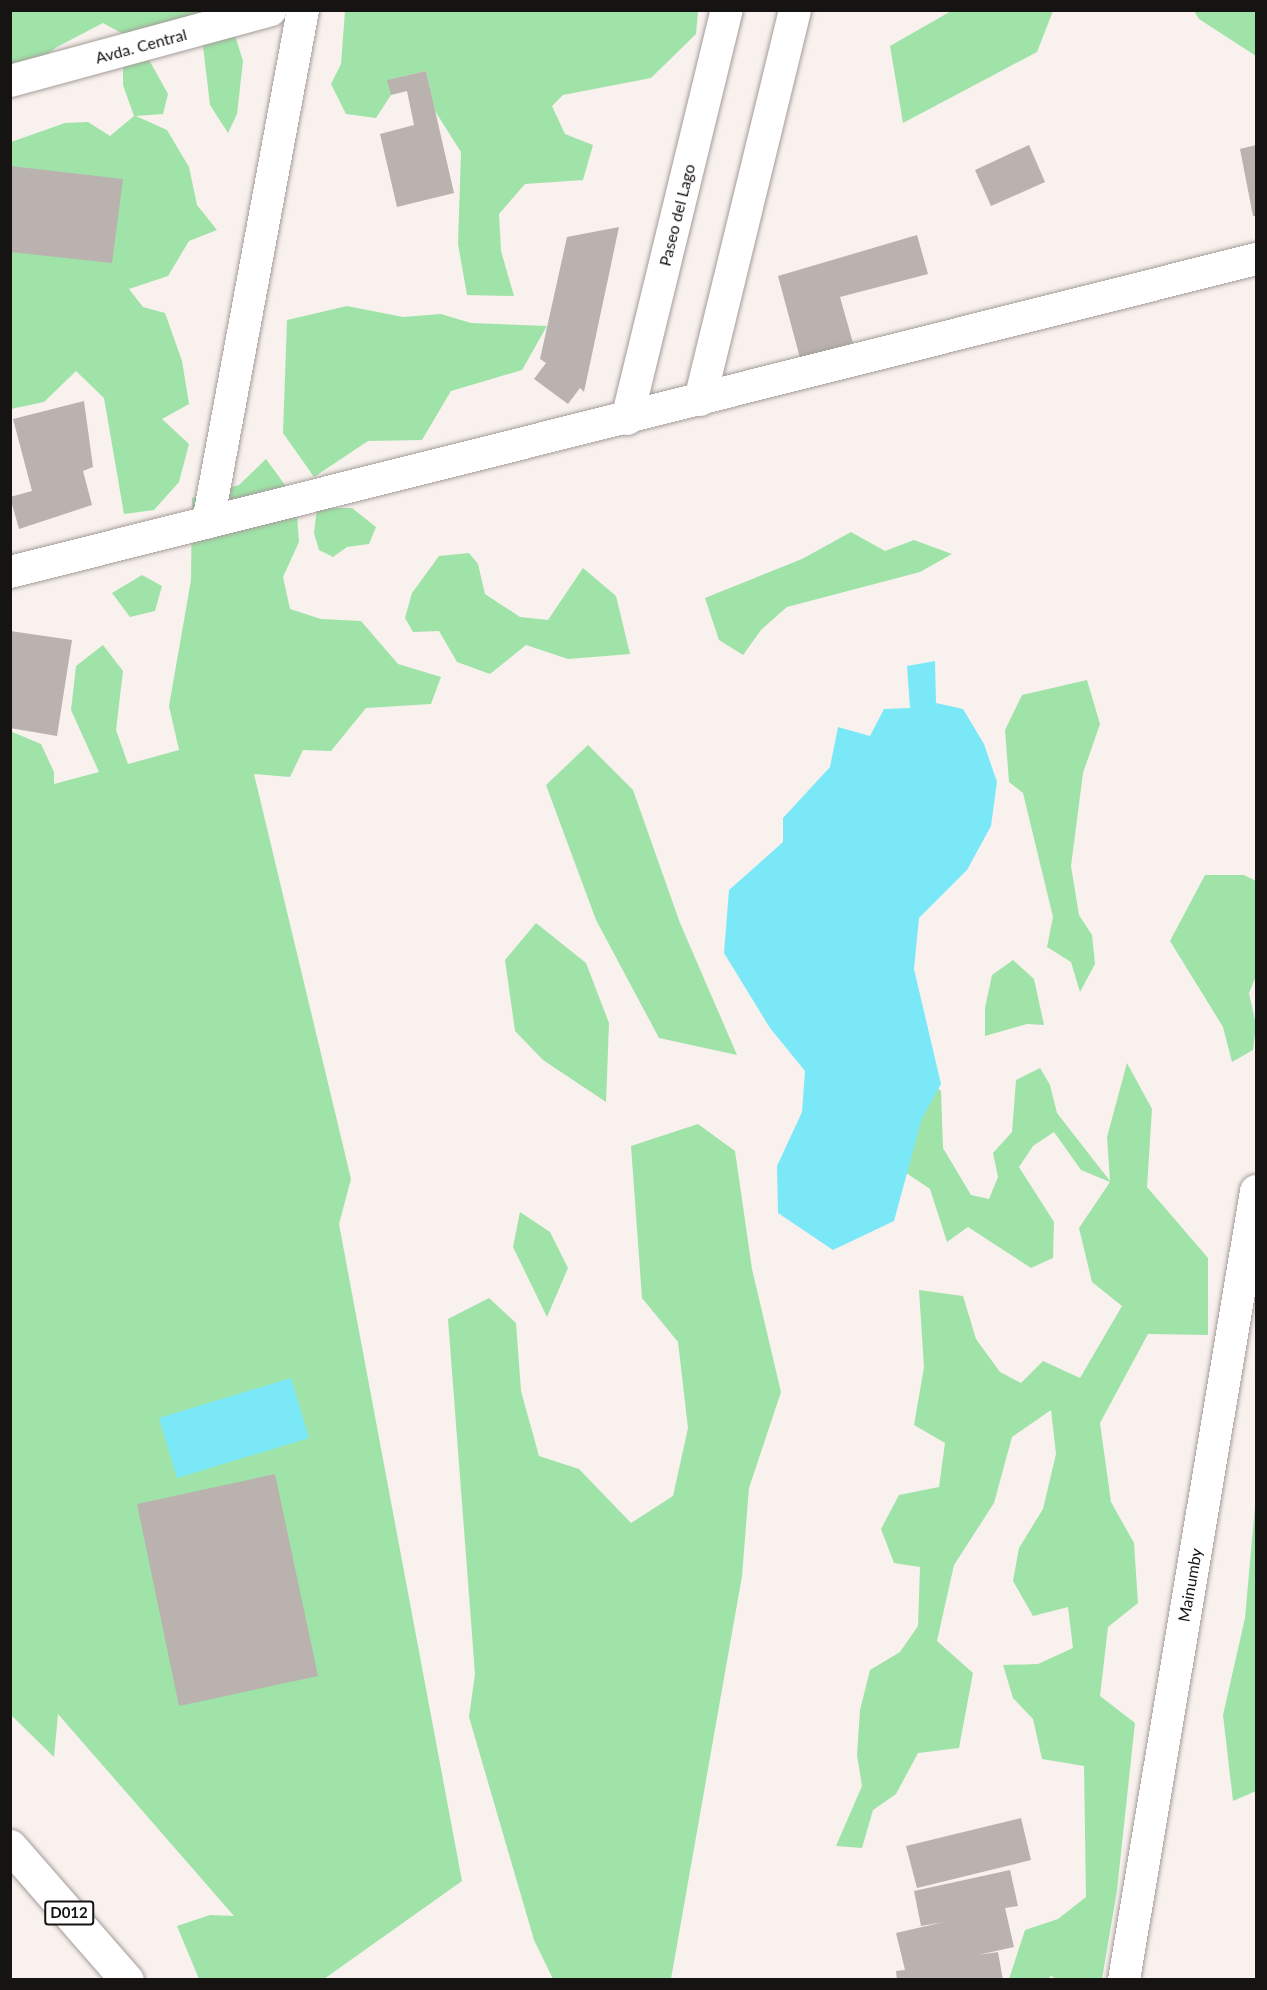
<!DOCTYPE html>
<html>
<head>
<meta charset="utf-8">
<style>
  body { margin:0 }
  #map { position:relative; width:1267px; height:1990px; overflow:hidden; background:#f9f1ee; font-family:Lato,sans-serif }
  div>[style] { position:absolute }
  [style*='--x'] { left:calc(var(--x)*1px); top:calc(var(--y)*1px); width:calc(var(--w)*1px); rotate:calc(var(--a)*1deg) }
  .green>* { inset:0; background:#9fe3a8 }
  .water>* { inset:0; background:#7be8f8 }
  .building>* { inset:0; background:#bab2af }
  .roads { filter:drop-shadow(0 0 2px #a49c9a) drop-shadow(0 0 2px #a49c9a) }
  .street>* { height:32px; margin:-16px; padding:0 16px; transform-origin:16px; border-radius:16px; background:#fff }
  .primary>* { height:33px; margin:-16.5px; padding:0 16.5px; transform-origin:16.5px; border-radius:16.5px; background:#fff }
  span { translate:-50% -50%; white-space:nowrap; text-align:center; line-height:1.15; -webkit-text-stroke:4.5px #fff; paint-order:stroke }
  .shield-label span { padding:2px 4px; background:#fff; border:2px solid; border-radius:4px; -webkit-text-stroke-width:0 }
  .shield-label { font-size:15px; color:#161413; font-weight:700 }
  .street-label { font-size:16px; color:#161413 }
  .frame { position:absolute; inset:0; border:12px solid #161413; pointer-events:none }
</style>
</head>
<body>
<div id="map">
  <div class="green">
    <div style="clip-path:polygon(953px 10px,1053px 11px,1037px 52px,903px 123px,890px 46px)"></div>
    <div style="clip-path:polygon(11px 11px,211px 11px,234px 32px,243px 61px,237px 114px,228px 133px,210px 105px,201px 29px,148px 58px,168px 94px,163px 114px,136px 116px,167px 130px,189px 167px,197px 205px,217px 230px,189px 241px,168px 276px,129px 289px,143px 307px,165px 313px,182px 361px,189px 404px,162px 419px,189px 444px,179px 482px,154px 510px,124px 514px,104px 398px,76px 371px,44px 402px,11px 409px,11px 142px,65px 123px,88px 122px,110px 136px,134px 116px,123px 85px,123px 34px,103px 23px,57px 47px,11px 81px)"></div>
    <div style="clip-path:polygon(345px 11px,698px 11px,696px 34px,651px 78px,563px 95px,552px 106px,565px 134px,593px 145px,583px 180px,525px 184px,499px 214px,501px 251px,514px 296px,467px 295px,458px 244px,461px 152px,435px 111px,426px 71px,388px 80px,391px 95px,376px 118px,346px 114px,331px 84px,341px 64px)"></div>
    <div style="clip-path:polygon(1194px 11px,1256px 11px,1256px 56px,1199px 19px)"></div>
    <div style="clip-path:polygon(347px 306px,403px 317px,441px 314px,471px 323px,547px 326px,522px 370px,451px 391px,422px 440px,368px 441px,314px 477px,283px 433px,287px 320px)"></div>
    <div style="clip-path:polygon(266px 459px,296px 500px,299px 542px,283px 577px,290px 609px,321px 619px,361px 621px,398px 664px,441px 677px,431px 704px,366px 708px,331px 751px,303px 750px,290px 777px,254px 774px,351px 1179px,339px 1224px,462px 1881px,324px 1979px,199px 1979px,177px 1926px,210px 1915px,234px 1916px,58px 1714px,54px 1757px,11px 1715px,10px 731px,41px 744px,54px 772px,54px 784px,99px 772px,71px 710px,76px 666px,103px 645px,123px 671px,116px 730px,128px 764px,179px 750px,169px 706px,191px 580px,192px 498px,239px 485px)"></div>
    <div style="clip-path:polygon(317px 508px,352px 508px,376px 527px,369px 544px,347px 547px,333px 557px,319px 550px,314px 533px)"></div>
    <div style="clip-path:polygon(851px 532px,885px 551px,914px 540px,952px 554px,920px 572px,787px 607px,761px 630px,743px 655px,719px 640px,705px 598px,802px 559px)"></div>
    <div style="clip-path:polygon(469px 553px,478px 564px,485px 594px,520px 617px,548px 620px,583px 568px,616px 596px,630px 654px,568px 659px,526px 645px,490px 674px,457px 662px,439px 631px,413px 632px,405px 618px,412px 593px,439px 556px)"></div>
    <div style="clip-path:polygon(142px 575px,162px 586px,155px 611px,130px 617px,112px 593px)"></div>
    <div style="clip-path:polygon(1087px 680px,1100px 724px,1083px 773px,1071px 866px,1079px 915px,1092px 935px,1095px 964px,1080px 992px,1071px 962px,1047px 947px,1053px 917px,1023px 793px,1009px 782px,1005px 730px,1022px 695px)"></div>
    <div style="clip-path:polygon(588px 745px,633px 790px,680px 923px,737px 1055px,659px 1038px,596px 920px,546px 785px)"></div>
    <div style="clip-path:polygon(1205px 875px,1244px 875px,1256px 881px,1256px 976px,1249px 993px,1256px 1025px,1253px 1050px,1232px 1062px,1223px 1027px,1170px 941px)"></div>
    <div style="clip-path:polygon(536px 923px,586px 963px,609px 1023px,606px 1102px,543px 1060px,515px 1031px,505px 960px)"></div>
    <div style="clip-path:polygon(1013px 960px,1034px 979px,1044px 1025px,1027px 1024px,985px 1036px,985px 1008px,992px 975px)"></div>
    <div style="clip-path:polygon(1127px 1063px,1152px 1109px,1147px 1187px,1208px 1258px,1208px 1335px,1148px 1334px,1100px 1423px,1111px 1502px,1134px 1543px,1138px 1603px,1108px 1627px,1100px 1696px,1135px 1723px,1117px 1890px,1102px 1979px,1057px 1979px,1051px 1976px,1048px 1979px,1009px 1979px,1025px 1930px,1058px 1919px,1086px 1897px,1084px 1766px,1042px 1759px,1033px 1719px,1013px 1698px,1003px 1665px,1038px 1664px,1073px 1648px,1068px 1607px,1033px 1616px,1013px 1581px,1019px 1548px,1043px 1509px,1056px 1454px,1051px 1410px,1012px 1437px,994px 1503px,954px 1565px,937px 1641px,973px 1673px,959px 1748px,918px 1753px,896px 1794px,873px 1810px,862px 1848px,836px 1846px,862px 1786px,857px 1755px,860px 1710px,870px 1670px,900px 1652px,918px 1626px,920px 1567px,894px 1563px,881px 1529px,899px 1495px,939px 1487px,945px 1443px,914px 1425px,924px 1367px,919px 1290px,963px 1296px,976px 1339px,1000px 1372px,1021px 1383px,1043px 1361px,1080px 1378px,1122px 1306px,1092px 1282px,1079px 1228px,1110px 1182px,1081px 1170px,1054px 1132px,1033px 1146px,1019px 1167px,1054px 1222px,1053px 1258px,1031px 1268px,968px 1227px,947px 1242px,930px 1189px,896px 1166px,924px 1078px,941px 1091px,943px 1148px,971px 1195px,989px 1199px,998px 1177px,993px 1153px,1012px 1132px,1016px 1080px,1040px 1068px,1050px 1085px,1057px 1113px,1110px 1181px,1107px 1137px)"></div>
    <div style="clip-path:polygon(698px 1124px,735px 1151px,752px 1269px,781px 1392px,749px 1488px,742px 1576px,671px 1979px,553px 1979px,534px 1940px,469px 1717px,475px 1674px,448px 1319px,489px 1298px,516px 1323px,521px 1391px,539px 1456px,579px 1469px,631px 1523px,673px 1496px,688px 1428px,678px 1342px,642px 1298px,631px 1146px)"></div>
    <div style="clip-path:polygon(520px 1212px,550px 1232px,568px 1268px,547px 1317px,513px 1247px)"></div>
    <div style="clip-path:polygon(1256px 1495px,1256px 1791px,1233px 1801px,1223px 1715px,1245px 1618px)"></div>
  </div>
  <div class="water">
    <div style="clip-path:polygon(935px 661px,936px 703px,963px 709px,984px 744px,997px 782px,991px 826px,967px 870px,919px 918px,914px 969px,941px 1084px,922px 1118px,894px 1221px,833px 1250px,778px 1213px,777px 1166px,802px 1112px,805px 1071px,770px 1028px,724px 953px,729px 890px,783px 842px,783px 818px,830px 767px,838px 727px,870px 736px,884px 709px,910px 708px,907px 666px)"></div>
    <div style="clip-path:polygon(291px 1378px,309px 1438px,177px 1478px,159px 1418px)"></div>
  </div>
  <div class="building">
    <div style="clip-path:polygon(426px 71px,454px 193px,397px 207px,380px 134px,414px 125px,407px 91px,391px 95px,387px 80px)"></div>
    <div style="clip-path:polygon(1029px 145px,1045px 182px,991px 206px,975px 170px)"></div>
    <div style="clip-path:polygon(1256px 145px,1256px 216px,1253px 216px,1240px 149px)"></div>
    <div style="clip-path:polygon(10px 166px,123px 179px,112px 263px,10px 252px)"></div>
    <div style="clip-path:polygon(619px 227px,584px 392px,580px 388px,568px 404px,534px 379px,546px 363px,540px 359px,567px 237px)"></div>
    <div style="clip-path:polygon(917px 235px,928px 274px,840px 297px,853px 343px,800px 358px,778px 276px)"></div>
    <div style="clip-path:polygon(84px 401px,93px 467px,83px 471px,92px 505px,19px 529px,10px 497px,32px 491px,13px 419px)"></div>
    <div style="clip-path:polygon(10px 631px,72px 640px,57px 736px,10px 728px)"></div>
    <div style="clip-path:polygon(275px 1474px,318px 1676px,179px 1706px,137px 1504px)"></div>
    <div style="clip-path:polygon(1021px 1818px,1031px 1860px,917px 1888px,906px 1846px)"></div>
    <div style="clip-path:polygon(1010px 1870px,1018px 1906px,1005px 1908px,1014px 1947px,978px 1955px,998px 1952px,1003px 1980px,897px 1980px,896px 1971px,905px 1970px,896px 1933px,944px 1922px,921px 1926px,914px 1891px)"></div>
  </div>
  <div class="roads">
    <div class="street">
      <div style="--x:10;--y:81;--w:270;--a:-15.2"></div>
      <div style="--x:700;--y:400;--w:401;--a:-76.3"></div>
      <div style="--x:627;--y:419;--w:421;--a:-76.3"></div>
      <div style="--x:208;--y:522;--w:521;--a:-79.49"></div>
      <div style="--x:10;--y:572;--w:1285;--a:-14.1"></div>
      <div style="--x:1124;--y:1980;--w:800;--a:-80.5"></div>
    </div>
    <div class="primary">
      <div style="--x:10;--y:1846;--w:178;--a:48.9"></div>
    </div>
  </div>
  <div class="shield-label">
    <span style="left:69px;top:1913px">D012</span>
  </div>
  <div class="street-label">
    <span style="left:141px;top:46px;rotate:-15deg">Avda. Central</span>
    <span style="left:677px;top:215px;rotate:-76deg">Paseo del Lago</span>
    <span style="left:1190px;top:1585px;rotate:-80deg">Mainumby</span>
  </div>
  <div class="frame"></div>
</div>
</body>
</html>
